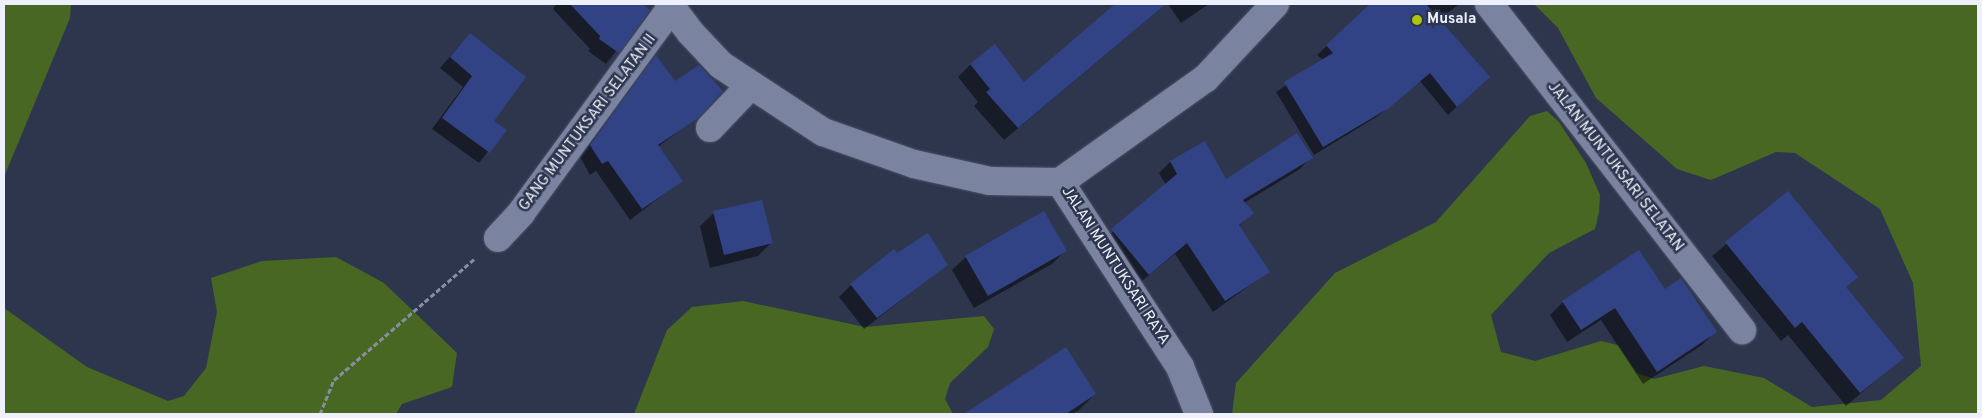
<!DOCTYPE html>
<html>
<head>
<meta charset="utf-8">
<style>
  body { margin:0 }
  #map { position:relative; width:1982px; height:418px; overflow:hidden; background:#2e364e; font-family:Overpass,sans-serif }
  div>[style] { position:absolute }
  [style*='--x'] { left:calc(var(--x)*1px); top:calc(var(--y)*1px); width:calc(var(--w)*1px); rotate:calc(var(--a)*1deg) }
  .green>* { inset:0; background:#486723 }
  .shadow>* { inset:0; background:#0007 }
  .building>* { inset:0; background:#324385 }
  .path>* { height:3px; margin-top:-1.5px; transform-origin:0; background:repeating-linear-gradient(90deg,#888ea1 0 5px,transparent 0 7.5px) }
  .roads { filter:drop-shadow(0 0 1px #4e5468) drop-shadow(0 0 1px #4e5468) }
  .minor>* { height:28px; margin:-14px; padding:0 14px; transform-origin:14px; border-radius:14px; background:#7a84a0 }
  .dots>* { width:14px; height:14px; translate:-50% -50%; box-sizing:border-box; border:2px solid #2e364e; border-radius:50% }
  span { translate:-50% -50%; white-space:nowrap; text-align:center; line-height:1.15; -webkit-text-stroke:5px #2e364e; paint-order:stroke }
  .poi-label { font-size:15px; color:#edf1fe; font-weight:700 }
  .left { translate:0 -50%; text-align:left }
  .street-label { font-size:15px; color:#edf1fe }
  .frame { position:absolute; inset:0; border:5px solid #edf1fe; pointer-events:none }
</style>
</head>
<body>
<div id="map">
  <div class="green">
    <div style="clip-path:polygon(4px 4px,71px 4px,70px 18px,4px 177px)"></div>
    <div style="clip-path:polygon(1534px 4px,1978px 4px,1978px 414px,1232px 414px,1236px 383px,1335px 273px,1436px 222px,1530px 116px,1547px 111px,1559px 122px,1586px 163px,1600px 195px,1599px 212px,1595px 229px,1549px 253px,1491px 315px,1501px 352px,1535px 361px,1601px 341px,1618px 345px,1637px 373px,1654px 379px,1704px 366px,1764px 378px,1812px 407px,1881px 400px,1921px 366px,1913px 283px,1880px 209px,1795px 153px,1776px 152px,1711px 180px,1677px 169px,1596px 98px,1558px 28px)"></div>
    <div style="clip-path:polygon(336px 257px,384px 283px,457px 353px,452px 387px,402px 404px,396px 414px,4px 414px,4px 308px,87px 367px,168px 401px,184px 396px,206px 368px,217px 312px,211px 278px,262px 261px)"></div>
    <div style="clip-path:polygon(743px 301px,865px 327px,984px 316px,994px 329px,988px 347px,950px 383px,945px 399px,953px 414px,634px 414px,667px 330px,692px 307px)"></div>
  </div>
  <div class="shadow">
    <div style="clip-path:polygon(556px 4px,640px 4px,648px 10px,606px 64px,588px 51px,590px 49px,553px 9px)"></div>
    <div style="clip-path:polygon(1117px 4px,1166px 4px,1004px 140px,974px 106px,978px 102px,958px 77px,971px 64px,1024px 84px)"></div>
    <div style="clip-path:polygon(1168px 4px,1209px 4px,1181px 23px)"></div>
    <div style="clip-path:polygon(1372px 4px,1459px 4px,1439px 20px,1479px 86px,1448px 115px,1420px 81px,1378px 116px,1314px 155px,1276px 92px,1323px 60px,1317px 55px)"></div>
    <div style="clip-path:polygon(460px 45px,493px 121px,505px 130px,479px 163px,432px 129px,463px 87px,440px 68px)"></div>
    <div style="clip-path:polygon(656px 57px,697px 117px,658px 147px,681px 181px,630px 220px,596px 171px,590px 175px,580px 157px)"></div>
    <div style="clip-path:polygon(1204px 143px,1225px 180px,1311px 157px,1300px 169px,1244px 203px,1252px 213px,1238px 227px,1268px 272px,1213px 312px,1175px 254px,1137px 285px,1101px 242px,1166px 185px,1159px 173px,1170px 162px)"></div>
    <div style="clip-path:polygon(1788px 193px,1845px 288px,1902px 358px,1846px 406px,1788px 335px,1781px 341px,1712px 256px)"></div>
    <div style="clip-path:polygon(714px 213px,771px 243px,758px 256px,710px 268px,700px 226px)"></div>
    <div style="clip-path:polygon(1066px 250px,1052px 264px,974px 308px,952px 270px,966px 257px)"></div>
    <div style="clip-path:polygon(897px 254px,947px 265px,864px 329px,839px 297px,851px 285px)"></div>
    <div style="clip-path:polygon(1665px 291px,1715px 332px,1702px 345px,1643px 384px,1601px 320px,1567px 342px,1550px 315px,1563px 302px)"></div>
    <div style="clip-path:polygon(1065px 349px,1095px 394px,1078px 411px,1072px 414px,967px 414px)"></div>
  </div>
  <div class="building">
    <div style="clip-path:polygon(570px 4px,642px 4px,650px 10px,619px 53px,599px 39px,600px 36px)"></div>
    <div style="clip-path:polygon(1115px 4px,1166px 4px,1018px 128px,986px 92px,990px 89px,970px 64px,995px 44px,1024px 82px)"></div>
    <div style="clip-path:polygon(1370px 4px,1426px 4px,1490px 77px,1457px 107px,1430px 73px,1389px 108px,1323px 147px,1284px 82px,1333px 53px,1326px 45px)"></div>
    <div style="clip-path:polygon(470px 33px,526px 77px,494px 121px,507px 130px,490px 153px,442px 118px,472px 76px,450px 57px)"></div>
    <div style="clip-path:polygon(656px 55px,675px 81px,699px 65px,723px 91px,698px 118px,658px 145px,683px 181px,642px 209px,608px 161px,602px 164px,590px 145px)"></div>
    <div style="clip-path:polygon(1297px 133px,1313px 158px,1243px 200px,1254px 213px,1239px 225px,1270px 272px,1225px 301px,1187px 243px,1149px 275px,1111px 229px,1177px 174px,1170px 161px,1205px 141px,1226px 179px)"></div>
    <div style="clip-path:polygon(1788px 191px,1858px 277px,1846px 287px,1904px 358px,1860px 393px,1802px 322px,1795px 328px,1725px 242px)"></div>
    <div style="clip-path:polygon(762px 200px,773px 243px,724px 255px,713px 211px)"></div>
    <div style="clip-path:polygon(1044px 211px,1067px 251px,988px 296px,965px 256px)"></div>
    <div style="clip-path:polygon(928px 233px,948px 265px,877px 318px,850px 284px,894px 249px,897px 253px)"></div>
    <div style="clip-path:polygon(1639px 250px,1665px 289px,1681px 278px,1717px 332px,1657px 372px,1615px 308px,1581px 330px,1562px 301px)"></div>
    <div style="clip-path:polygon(1066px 347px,1096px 394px,1066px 414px,964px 414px)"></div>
  </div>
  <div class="path">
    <div style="--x:320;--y:414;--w:37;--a:-68"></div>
    <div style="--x:334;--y:380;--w:185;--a:-40.8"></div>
  </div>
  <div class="roads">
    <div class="minor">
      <div style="--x:669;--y:4;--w:35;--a:53"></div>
      <div style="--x:690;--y:32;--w:45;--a:46.8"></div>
      <div style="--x:721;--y:65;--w:122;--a:33.3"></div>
      <div style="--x:823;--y:132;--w:96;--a:19.4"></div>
      <div style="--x:914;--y:164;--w:78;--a:12.6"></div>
      <div style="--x:990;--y:181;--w:70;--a:0.8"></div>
      <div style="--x:1489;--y:4;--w:413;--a:52.2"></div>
      <div style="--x:710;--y:128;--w:58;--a:-46.4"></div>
      <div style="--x:1060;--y:182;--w:179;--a:-35.5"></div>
      <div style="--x:1206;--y:78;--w:101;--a:-47"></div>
      <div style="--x:1060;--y:182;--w:221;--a:57"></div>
      <div style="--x:1180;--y:367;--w:51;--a:68"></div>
      <div style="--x:498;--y:238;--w:34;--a:-47"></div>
      <div style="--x:521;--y:213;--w:254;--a:-53.8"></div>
    </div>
  </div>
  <div class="dots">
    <div style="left:1417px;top:20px;background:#adc60d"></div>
  </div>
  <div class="poi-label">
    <span class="left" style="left:1427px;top:20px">Musala</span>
  </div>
  <div class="street-label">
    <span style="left:588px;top:123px;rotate:-53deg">GANG MUNTUKSARI SELATAN II</span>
    <span style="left:1615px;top:167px;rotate:52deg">JALAN MUNTUKSARI SELATAN</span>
    <span style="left:1115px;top:266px;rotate:57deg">JALAN MUNTUKSARI RAYA</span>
  </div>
  <div class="frame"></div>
</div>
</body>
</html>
